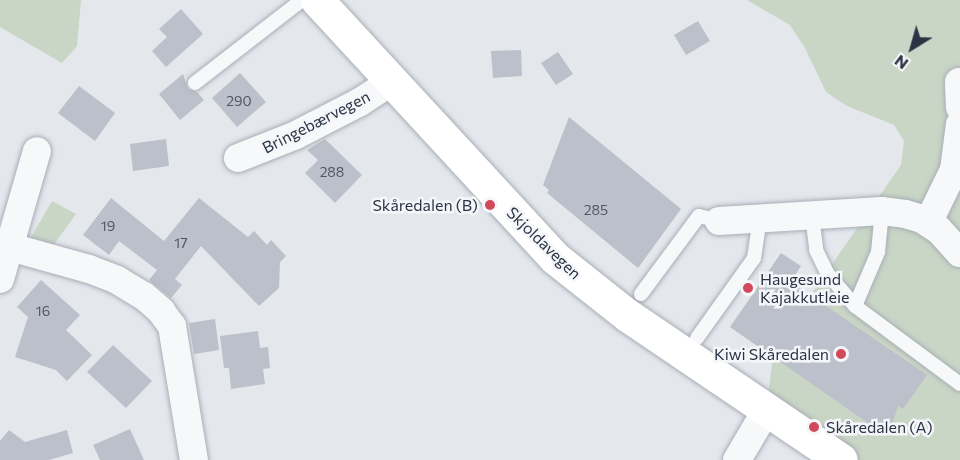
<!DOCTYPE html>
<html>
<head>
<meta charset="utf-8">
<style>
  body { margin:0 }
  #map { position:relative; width:960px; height:460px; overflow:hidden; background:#e4e7ec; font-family:Commissioner,sans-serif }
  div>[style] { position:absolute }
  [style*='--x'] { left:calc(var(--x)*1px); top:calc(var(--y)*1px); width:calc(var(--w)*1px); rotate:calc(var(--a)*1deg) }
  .green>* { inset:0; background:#c9d6c5 }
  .building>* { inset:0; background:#bbc0ca }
  .roads { filter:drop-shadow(0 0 2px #a9aeb7) drop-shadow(0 0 2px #a9aeb7) }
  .lane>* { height:14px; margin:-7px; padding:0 7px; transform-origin:7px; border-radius:7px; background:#f7f8fa }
  .street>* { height:28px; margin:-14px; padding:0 14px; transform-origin:14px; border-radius:14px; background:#f7f8fa }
  .secondary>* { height:33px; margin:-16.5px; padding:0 16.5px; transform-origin:16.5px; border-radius:16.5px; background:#fff }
  .dots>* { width:16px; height:16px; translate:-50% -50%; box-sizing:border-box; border:3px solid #f4f6f9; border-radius:50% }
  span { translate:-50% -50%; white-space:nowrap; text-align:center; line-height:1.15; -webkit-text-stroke:5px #f4f6f9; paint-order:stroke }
  .number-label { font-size:14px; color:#4f5766 }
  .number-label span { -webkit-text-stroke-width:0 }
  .street-label { font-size:16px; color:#2b3445 }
  .poi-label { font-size:16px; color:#2b3445 }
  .right { translate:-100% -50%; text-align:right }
  .left { translate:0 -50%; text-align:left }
  .north { position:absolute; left:882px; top:18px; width:60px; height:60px; -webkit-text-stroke:4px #f4f6f9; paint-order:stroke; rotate:217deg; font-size:16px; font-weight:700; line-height:24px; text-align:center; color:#2b3445 }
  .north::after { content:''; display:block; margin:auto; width:21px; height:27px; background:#2b3445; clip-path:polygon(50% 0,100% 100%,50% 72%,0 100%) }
</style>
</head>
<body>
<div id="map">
  <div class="green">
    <div style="clip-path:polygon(0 0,81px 0,77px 46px,62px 63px,0 27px)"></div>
    <div style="clip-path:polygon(747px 0,960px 0,960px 460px,838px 460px,772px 415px,769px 388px,772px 364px,794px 319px,901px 165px,904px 141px,894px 125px,847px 106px,826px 92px,805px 48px,790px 25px)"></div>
    <div style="clip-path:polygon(52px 201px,76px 214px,45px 257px,23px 251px)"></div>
  </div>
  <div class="building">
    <div style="clip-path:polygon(181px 9px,203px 34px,166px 67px,152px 51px,167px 37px,159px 29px)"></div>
    <div style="clip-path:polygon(698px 21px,710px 41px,686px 55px,674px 35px)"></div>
    <div style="clip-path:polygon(521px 50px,522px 76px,493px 78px,491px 51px)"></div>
    <div style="clip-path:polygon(558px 52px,573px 74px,556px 85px,541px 63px)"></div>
    <div style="clip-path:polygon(240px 73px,266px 102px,237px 127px,212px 98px)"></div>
    <div style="clip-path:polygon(183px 74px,188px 89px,197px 92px,204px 100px,180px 120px,159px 94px)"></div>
    <div style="clip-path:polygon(79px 86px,115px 113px,95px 141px,58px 113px)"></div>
    <div style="clip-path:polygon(569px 117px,681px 209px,638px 268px,547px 193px,549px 190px,543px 185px)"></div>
    <div style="clip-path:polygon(166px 139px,169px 166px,133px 171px,130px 144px)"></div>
    <div style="clip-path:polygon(325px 139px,362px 175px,335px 203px,305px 173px,318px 160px,307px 150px)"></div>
    <div style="clip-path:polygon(111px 198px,164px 241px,199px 198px,248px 237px,254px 231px,267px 245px,271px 240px,286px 256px,280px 262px,279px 288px,259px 306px,201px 246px,175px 279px,182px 285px,171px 298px,149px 280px,157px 270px,119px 241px,109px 255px,83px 235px)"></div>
    <div style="clip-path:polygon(781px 253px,801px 266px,791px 282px,927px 375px,903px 409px,898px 406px,888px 437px,730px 327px)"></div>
    <div style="clip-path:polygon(41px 280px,80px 315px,66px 330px,92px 355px,67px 381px,56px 370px,15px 357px,28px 317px,17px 307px)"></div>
    <div style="clip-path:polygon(215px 319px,219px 350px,194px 354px,189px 323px)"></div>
    <div style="clip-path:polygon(258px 331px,260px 348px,268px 347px,270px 368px,263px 369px,265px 384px,231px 389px,229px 368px,224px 368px,220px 336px)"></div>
    <div style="clip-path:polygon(113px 345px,152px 381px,126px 408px,87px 372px)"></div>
    <div style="clip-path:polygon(130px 429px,144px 460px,100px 460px,93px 445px)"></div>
    <div style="clip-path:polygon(9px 430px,25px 442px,67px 430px,73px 453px,49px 460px,0 460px,0 441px)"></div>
  </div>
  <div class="roads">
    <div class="lane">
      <div style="--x:195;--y:83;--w:135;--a:-37.8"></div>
      <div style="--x:812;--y:215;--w:35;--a:83"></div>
      <div style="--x:816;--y:250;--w:25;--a:64"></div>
      <div style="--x:827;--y:273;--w:43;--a:49.7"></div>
      <div style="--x:855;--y:306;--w:131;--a:36.6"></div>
      <div style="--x:641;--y:294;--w:97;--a:-53.4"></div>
      <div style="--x:699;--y:216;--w:21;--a:14"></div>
      <div style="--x:855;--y:306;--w:59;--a:-66.9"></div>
      <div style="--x:878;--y:252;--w:41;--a:-84.4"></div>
      <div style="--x:697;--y:338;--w:98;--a:-54.5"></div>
      <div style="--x:754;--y:258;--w:40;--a:-81.5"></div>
    </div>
    <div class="street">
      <div style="--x:959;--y:82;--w:25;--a:88"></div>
      <div style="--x:238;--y:158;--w:62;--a:-21.6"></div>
      <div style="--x:296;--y:135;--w:72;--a:-27.3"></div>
      <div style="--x:360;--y:102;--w:38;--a:-33"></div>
      <div style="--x:719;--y:221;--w:163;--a:-3.5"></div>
      <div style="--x:882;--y:211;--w:23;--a:7"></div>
      <div style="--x:905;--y:214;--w:18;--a:16"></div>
      <div style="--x:922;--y:219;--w:20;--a:33"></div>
      <div style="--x:939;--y:230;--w:31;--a:48"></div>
      <div style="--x:928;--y:223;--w:59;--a:-63.9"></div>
      <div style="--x:954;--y:170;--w:46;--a:-82.6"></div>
      <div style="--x:10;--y:247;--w:82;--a:15.6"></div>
      <div style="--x:89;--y:269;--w:30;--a:21"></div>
      <div style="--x:117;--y:280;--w:31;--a:31"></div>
      <div style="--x:144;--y:296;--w:23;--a:41"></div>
      <div style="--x:161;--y:311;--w:19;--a:54"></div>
      <div style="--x:172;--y:326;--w:136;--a:80.7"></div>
      <div style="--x:0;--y:279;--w:133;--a:-73.9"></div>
      <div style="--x:737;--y:460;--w:59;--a:-59.5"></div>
    </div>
    <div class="secondary">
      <div style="--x:317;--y:0;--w:351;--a:47.3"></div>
      <div style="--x:555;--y:258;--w:92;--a:38.4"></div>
      <div style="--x:627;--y:315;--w:258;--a:34.1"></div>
    </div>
  </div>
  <div class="dots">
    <div style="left:490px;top:205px;background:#d1495b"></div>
    <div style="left:748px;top:288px;background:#d1495b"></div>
    <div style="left:841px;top:354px;background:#d1495b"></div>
    <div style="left:814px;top:427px;background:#d1495b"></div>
  </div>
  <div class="number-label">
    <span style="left:239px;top:101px">290</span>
    <span style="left:332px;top:172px">288</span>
    <span style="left:596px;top:210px">285</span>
    <span style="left:108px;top:226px">19</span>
    <span style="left:181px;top:243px">17</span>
    <span style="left:43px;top:311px">16</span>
  </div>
  <div class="street-label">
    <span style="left:316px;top:122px;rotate:-27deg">Bringebærvegen</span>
    <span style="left:544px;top:243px;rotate:44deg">Skjoldavegen</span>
  </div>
  <div class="poi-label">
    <span class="right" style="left:478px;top:205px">Skåredalen (B)</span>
    <span class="left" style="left:760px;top:288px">Haugesund<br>Kajakkutleie</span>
    <span class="right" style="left:829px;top:354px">Kiwi Skåredalen</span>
    <span class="left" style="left:826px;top:427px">Skåredalen (A)</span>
  </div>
  <div class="north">N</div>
</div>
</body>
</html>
